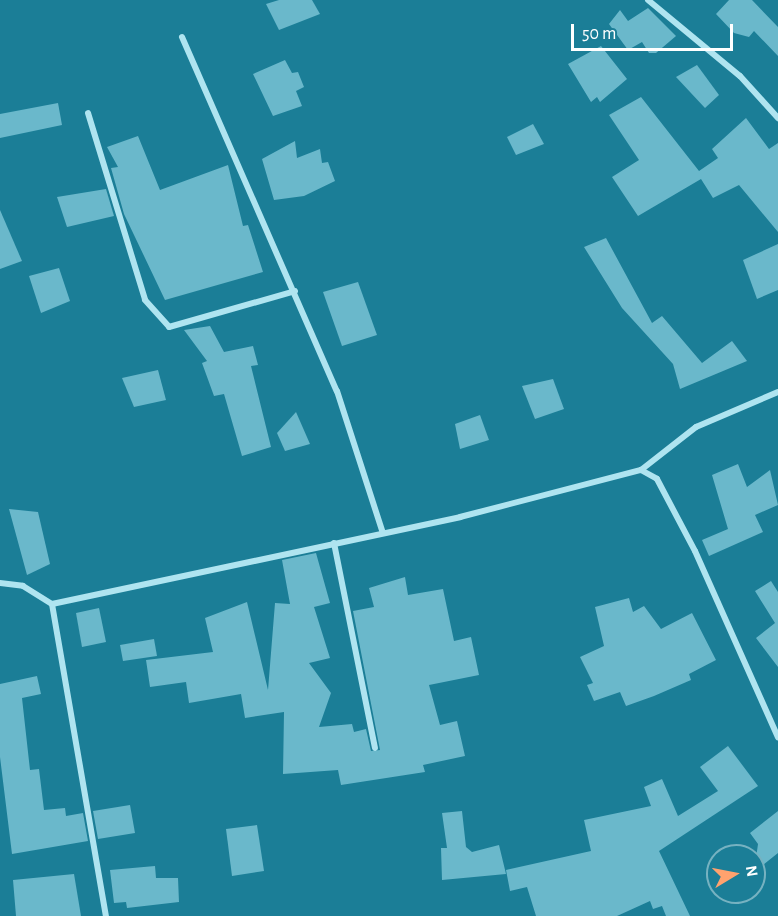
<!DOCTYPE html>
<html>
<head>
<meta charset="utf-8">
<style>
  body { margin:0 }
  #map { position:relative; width:778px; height:916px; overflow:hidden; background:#1b7e97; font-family:"Alegreya Sans",sans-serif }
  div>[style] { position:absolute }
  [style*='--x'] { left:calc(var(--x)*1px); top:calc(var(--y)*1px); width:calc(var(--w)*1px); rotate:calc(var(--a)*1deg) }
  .building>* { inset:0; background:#6ab8cb }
  .street>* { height:6px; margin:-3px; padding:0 3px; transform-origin:3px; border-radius:3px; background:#afe4f0 }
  span { translate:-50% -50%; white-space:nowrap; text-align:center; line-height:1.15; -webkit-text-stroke:6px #1b7e97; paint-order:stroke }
  .north { position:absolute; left:706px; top:844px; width:60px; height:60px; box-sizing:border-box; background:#1b7e97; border:2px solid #76b2c1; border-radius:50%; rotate:80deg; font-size:16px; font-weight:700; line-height:24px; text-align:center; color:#fff }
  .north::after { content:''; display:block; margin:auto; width:21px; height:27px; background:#ffa26e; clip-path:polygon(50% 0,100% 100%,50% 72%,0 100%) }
  .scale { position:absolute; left:571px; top:24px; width:162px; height:27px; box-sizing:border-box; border:3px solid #fff; border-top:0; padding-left:8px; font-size:18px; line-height:21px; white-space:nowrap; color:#fff; -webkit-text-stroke:4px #1b7e97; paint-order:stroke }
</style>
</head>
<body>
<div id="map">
  <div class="building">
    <div style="clip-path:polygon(279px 0,312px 0,320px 14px,279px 30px,266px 4px)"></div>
    <div style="clip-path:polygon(729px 0,752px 0,778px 27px,778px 56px,754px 31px,749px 37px,734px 33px,716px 14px)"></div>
    <div style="clip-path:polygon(648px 8px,676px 36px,656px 53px,649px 53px,642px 42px,628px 50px,609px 24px,620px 10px,628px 21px)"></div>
    <div style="clip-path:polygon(601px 46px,627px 79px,600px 102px,597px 97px,591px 102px,568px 64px)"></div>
    <div style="clip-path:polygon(285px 60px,292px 73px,298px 72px,304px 87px,296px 91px,302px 106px,273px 116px,253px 74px)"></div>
    <div style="clip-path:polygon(697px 65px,719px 95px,705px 108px,676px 77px)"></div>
    <div style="clip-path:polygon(641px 97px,699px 171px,718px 158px,712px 149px,746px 118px,769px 149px,778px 143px,778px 232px,739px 185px,713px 198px,701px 179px,638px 216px,612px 177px,639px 160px,609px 115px)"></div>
    <div style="clip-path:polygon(58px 103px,62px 125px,0 138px,0 114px)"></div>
    <div style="clip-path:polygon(533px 124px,544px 144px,516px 155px,507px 137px)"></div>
    <div style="clip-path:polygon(138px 136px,160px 190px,228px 165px,243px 226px,248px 225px,263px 272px,165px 300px,124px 214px,111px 168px,118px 167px,107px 147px)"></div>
    <div style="clip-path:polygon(295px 141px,297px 158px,320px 149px,322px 163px,328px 162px,335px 181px,304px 196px,274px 200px,262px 159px)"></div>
    <div style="clip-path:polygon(106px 189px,114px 216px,67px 227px,57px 197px)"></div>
    <div style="clip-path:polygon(0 210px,22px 261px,0 269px)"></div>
    <div style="clip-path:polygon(606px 238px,652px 323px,662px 316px,702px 363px,732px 341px,747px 361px,680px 389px,673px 364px,622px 308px,584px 247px)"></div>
    <div style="clip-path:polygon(778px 244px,778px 290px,757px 299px,743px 260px)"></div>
    <div style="clip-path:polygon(59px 268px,70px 301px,41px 313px,29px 276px)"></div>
    <div style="clip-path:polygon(358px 282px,377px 335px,342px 346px,323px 292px)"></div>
    <div style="clip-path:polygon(210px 326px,224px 352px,253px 346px,258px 365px,251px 366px,271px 447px,242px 456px,224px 394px,214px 396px,202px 363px,207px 361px,184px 330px)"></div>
    <div style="clip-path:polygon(158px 370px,166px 400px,134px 407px,122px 378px)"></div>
    <div style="clip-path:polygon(553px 379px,564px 409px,535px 419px,522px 386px)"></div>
    <div style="clip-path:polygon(296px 412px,310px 444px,285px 451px,277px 433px)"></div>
    <div style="clip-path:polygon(480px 415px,489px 440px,460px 449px,455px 424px)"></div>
    <div style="clip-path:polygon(738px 464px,747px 487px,770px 470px,778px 505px,755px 515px,763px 532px,709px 556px,702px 540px,728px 529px,712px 475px)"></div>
    <div style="clip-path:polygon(9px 509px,38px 512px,50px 564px,27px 575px)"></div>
    <div style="clip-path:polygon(316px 553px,330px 603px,314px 607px,330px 658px,309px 663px,331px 693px,319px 727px,352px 724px,354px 732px,366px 729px,371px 751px,380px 750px,353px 611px,374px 607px,369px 588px,405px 577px,408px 595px,443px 589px,454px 641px,471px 637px,479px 675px,429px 685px,440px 725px,457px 721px,465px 756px,423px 765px,425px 772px,341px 785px,338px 770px,283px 774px,284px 712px,245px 718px,241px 694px,189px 703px,186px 682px,150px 687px,146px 660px,213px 652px,205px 618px,247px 602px,268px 690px,275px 603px,290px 604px,282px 560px)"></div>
    <div style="clip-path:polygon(771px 581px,778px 592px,778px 667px,756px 638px,775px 623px,755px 591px)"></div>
    <div style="clip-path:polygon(629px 598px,633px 612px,644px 606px,661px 629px,692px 613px,716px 660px,689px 674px,691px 680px,654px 696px,626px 706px,620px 692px,594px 701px,587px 685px,593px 683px,580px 657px,604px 646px,595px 607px)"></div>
    <div style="clip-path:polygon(99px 608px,106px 642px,82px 647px,76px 613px)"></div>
    <div style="clip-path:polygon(154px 639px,157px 656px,123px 661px,120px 645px)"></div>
    <div style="clip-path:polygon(37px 676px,41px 694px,22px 698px,30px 770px,39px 769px,44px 810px,65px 808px,66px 816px,83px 813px,88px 841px,12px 854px,0 757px,0 684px)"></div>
    <div style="clip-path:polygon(728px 746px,758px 786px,659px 851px,690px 916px,666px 916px,662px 906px,653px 909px,650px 901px,617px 916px,536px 916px,527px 887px,510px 891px,506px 870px,591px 851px,584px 820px,651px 806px,644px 787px,662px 779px,678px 816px,718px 791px,700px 767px)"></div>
    <div style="clip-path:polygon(130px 805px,135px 833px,98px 839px,93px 811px)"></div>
    <div style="clip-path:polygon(462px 811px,466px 847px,472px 852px,499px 845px,506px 874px,442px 880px,441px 848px,447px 848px,442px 813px)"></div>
    <div style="clip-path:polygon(778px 811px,778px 853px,754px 872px,758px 844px,750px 833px)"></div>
    <div style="clip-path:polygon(257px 825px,264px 871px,232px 876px,226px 829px)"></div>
    <div style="clip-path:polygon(155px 866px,156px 878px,178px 878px,179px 902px,127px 908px,126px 902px,114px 903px,110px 870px)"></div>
    <div style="clip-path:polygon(74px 874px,81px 916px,16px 916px,13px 880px)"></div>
  </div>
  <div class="street">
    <div style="--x:648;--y:0;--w:119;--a:39.6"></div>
    <div style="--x:740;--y:76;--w:57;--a:47.9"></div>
    <div style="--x:182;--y:37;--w:386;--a:66.4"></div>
    <div style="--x:337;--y:391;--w:149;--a:72.1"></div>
    <div style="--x:88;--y:113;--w:195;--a:73"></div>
    <div style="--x:145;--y:300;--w:36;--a:48"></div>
    <div style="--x:169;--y:327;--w:131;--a:-15.9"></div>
    <div style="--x:641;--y:470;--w:70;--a:-38"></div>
    <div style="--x:696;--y:427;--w:89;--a:-23.1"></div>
    <div style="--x:334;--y:543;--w:209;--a:78.7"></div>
    <div style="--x:0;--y:583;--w:23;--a:7"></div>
    <div style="--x:23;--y:586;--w:34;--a:32"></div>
    <div style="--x:52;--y:604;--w:317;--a:80.2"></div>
    <div style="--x:52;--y:604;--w:417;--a:-12"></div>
    <div style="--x:460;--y:517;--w:187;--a:-14.6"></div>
    <div style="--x:641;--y:470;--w:18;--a:29"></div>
    <div style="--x:657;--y:479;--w:81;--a:62.2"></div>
    <div style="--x:695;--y:551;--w:204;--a:66"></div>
  </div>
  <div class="north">N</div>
  <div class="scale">50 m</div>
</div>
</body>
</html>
